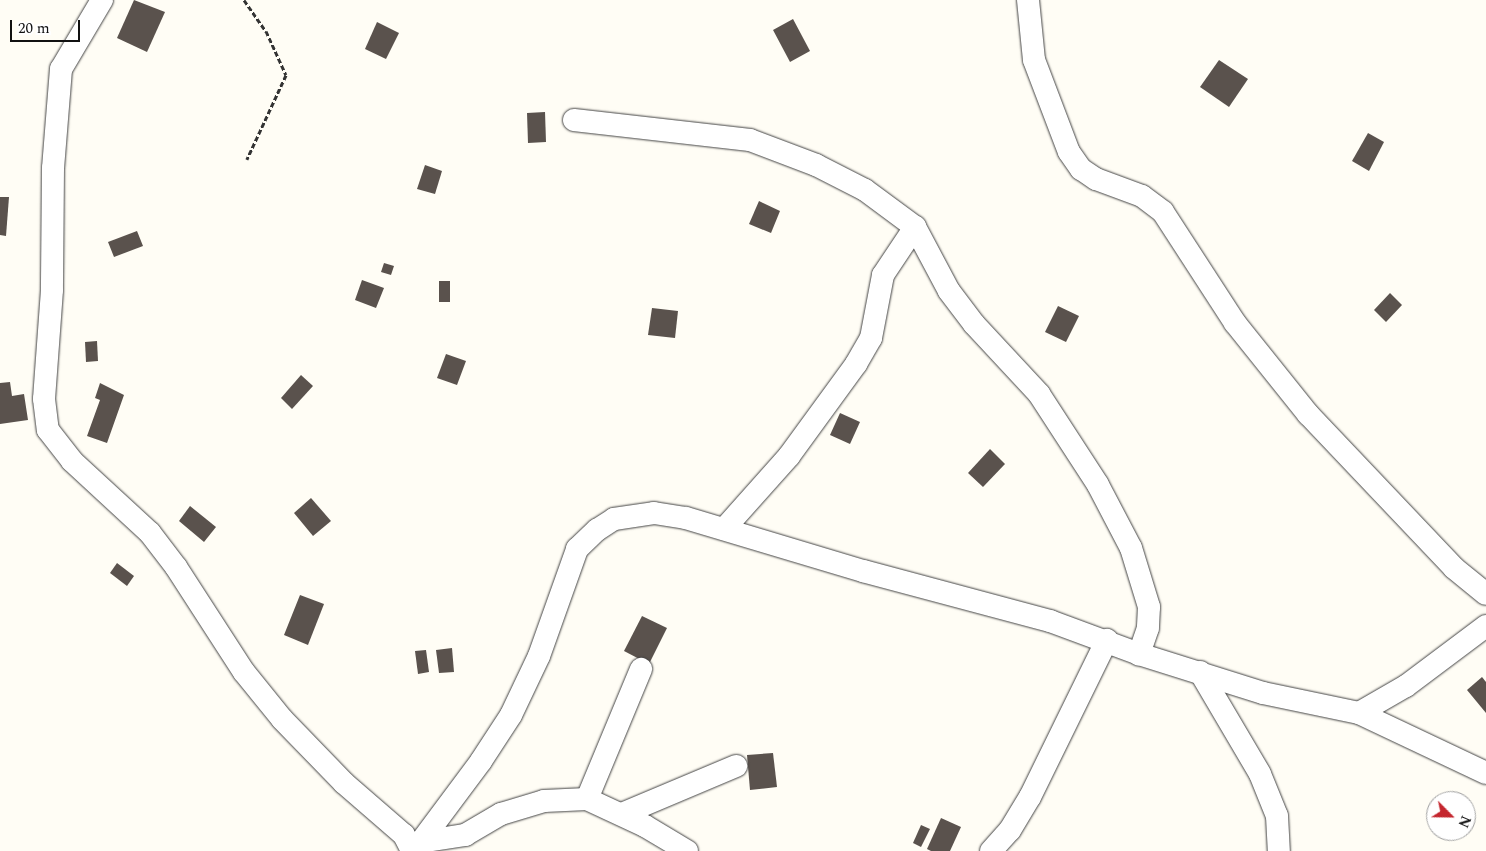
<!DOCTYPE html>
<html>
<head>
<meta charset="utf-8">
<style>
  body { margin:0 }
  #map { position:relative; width:1486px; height:851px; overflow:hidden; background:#fffdf5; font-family:Spectral,serif }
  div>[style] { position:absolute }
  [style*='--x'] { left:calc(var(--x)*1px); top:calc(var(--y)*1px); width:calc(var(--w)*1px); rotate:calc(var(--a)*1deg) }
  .building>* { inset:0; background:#5a524d }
  .path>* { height:3px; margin-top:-1.5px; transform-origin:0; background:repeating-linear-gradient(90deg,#333 0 5px,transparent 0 7.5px) }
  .roads { filter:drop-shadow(0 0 1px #444) drop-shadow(0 0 1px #444) }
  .minor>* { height:22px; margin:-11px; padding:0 11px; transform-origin:11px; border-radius:11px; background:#fff }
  span { translate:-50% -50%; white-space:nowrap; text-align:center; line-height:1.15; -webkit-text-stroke:5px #fff; paint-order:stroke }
  .north { position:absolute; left:1426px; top:791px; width:50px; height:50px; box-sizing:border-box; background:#fff; border:1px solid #a0a0a0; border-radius:50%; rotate:113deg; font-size:14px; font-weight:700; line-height:20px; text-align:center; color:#111 }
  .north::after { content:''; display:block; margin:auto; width:18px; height:22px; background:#c4262e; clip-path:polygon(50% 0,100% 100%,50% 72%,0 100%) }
  .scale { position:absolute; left:10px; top:20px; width:70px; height:22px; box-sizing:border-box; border:2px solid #111; border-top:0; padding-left:6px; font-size:15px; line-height:18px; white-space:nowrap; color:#111; -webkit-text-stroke:4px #fff; paint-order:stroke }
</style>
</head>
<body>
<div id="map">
  <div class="building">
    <div style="clip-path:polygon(134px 0,165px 12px,147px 52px,117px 38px)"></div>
    <div style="clip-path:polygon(793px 19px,810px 51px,790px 62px,773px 30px)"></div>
    <div style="clip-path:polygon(377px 22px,399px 33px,386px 59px,365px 49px)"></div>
    <div style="clip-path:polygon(1219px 60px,1248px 79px,1229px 107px,1200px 87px)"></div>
    <div style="clip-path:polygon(545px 112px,546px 142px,528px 143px,527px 113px)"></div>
    <div style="clip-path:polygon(1368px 133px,1384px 142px,1369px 171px,1352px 161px)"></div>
    <div style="clip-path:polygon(425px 165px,442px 171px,435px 194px,417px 189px)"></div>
    <div style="clip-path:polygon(0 197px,9px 197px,6px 236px,0 235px)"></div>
    <div style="clip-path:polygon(759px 201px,780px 211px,771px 233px,749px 224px)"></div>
    <div style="clip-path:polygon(137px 231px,143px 246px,114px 257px,108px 242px)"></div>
    <div style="clip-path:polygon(384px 263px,394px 266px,391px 275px,381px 272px)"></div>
    <div style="clip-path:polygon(362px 280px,384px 288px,376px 308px,355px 300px)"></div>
    <div style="clip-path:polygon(439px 281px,450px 281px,450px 302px,439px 302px)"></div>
    <div style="clip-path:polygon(1390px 293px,1402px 305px,1386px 322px,1374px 310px)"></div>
    <div style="clip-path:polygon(1058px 306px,1079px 316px,1066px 342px,1045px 332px)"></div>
    <div style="clip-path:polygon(652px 308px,678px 311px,675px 338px,648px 335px)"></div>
    <div style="clip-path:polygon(97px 341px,98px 361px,86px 362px,85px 342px)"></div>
    <div style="clip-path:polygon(446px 354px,466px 361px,457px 385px,437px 378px)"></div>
    <div style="clip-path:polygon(301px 375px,313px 386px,292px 409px,281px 398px)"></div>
    <div style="clip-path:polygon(10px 382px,12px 396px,24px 394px,28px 420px,0 424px,0 383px)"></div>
    <div style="clip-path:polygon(100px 383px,124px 395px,107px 443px,87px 436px,100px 400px,95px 398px)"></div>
    <div style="clip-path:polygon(840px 413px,860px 422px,850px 444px,830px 435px)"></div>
    <div style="clip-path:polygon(990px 449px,1005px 464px,983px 487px,968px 473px)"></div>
    <div style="clip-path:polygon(311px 498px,331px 521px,313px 536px,294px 513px)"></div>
    <div style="clip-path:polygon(190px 506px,216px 527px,204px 542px,179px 521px)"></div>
    <div style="clip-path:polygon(117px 563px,134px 576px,127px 586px,110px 573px)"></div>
    <div style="clip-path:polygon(300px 595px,324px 604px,308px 645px,284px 635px)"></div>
    <div style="clip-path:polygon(642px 616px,667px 628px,649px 664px,624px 651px)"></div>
    <div style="clip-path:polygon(452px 648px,454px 672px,439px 673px,436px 650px)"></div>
    <div style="clip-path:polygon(426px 650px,429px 672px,418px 674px,415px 651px)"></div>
    <div style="clip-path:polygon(1482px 677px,1486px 682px,1486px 713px,1467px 690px)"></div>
    <div style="clip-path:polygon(773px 753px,777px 787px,750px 790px,747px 755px)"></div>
    <div style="clip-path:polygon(941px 818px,961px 827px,950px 851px,931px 851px,927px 849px)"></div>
    <div style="clip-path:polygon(921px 825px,930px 829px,921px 847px,913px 843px)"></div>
  </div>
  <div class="path">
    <div style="--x:244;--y:0;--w:38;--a:55"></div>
    <div style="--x:266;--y:31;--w:48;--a:65.6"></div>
    <div style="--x:286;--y:75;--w:93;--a:114.9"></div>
  </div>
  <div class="roads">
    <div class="minor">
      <div style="--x:102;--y:0;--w:80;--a:120.7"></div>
      <div style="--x:61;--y:69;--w:99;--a:94.6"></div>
      <div style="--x:53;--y:168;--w:122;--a:90.5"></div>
      <div style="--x:52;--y:290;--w:109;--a:94.2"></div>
      <div style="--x:44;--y:399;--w:31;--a:83"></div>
      <div style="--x:48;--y:430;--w:39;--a:52"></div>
      <div style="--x:72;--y:461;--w:106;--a:42.7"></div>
      <div style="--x:150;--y:533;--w:43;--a:52.6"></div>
      <div style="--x:176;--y:567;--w:125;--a:57.1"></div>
      <div style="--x:244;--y:672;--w:60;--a:51"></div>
      <div style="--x:282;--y:719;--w:89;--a:45.9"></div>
      <div style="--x:344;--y:783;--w:79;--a:40.9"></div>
      <div style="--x:404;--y:835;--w:18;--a:63"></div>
      <div style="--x:1028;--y:0;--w:60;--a:84.3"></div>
      <div style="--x:1034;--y:60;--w:98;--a:69.2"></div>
      <div style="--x:1069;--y:152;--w:21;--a:55"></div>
      <div style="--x:1081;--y:169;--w:18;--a:34"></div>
      <div style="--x:1096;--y:179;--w:49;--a:20.3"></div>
      <div style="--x:1142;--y:196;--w:26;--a:37"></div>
      <div style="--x:1163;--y:212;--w:132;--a:57"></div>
      <div style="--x:1235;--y:323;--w:117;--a:51.3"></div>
      <div style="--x:1308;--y:414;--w:212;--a:46.5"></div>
      <div style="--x:1454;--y:568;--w:41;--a:39.1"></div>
      <div style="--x:574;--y:120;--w:177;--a:6.5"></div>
      <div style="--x:750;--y:140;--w:71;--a:20.7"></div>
      <div style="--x:816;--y:165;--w:55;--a:27"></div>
      <div style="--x:865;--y:190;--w:62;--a:36.5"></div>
      <div style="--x:915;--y:227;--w:72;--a:62"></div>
      <div style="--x:949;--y:291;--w:41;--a:52.9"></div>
      <div style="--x:974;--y:324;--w:96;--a:47.1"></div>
      <div style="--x:1039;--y:394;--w:108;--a:57"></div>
      <div style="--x:1098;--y:485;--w:71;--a:62.4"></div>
      <div style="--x:1131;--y:548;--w:62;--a:73"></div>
      <div style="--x:1149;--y:607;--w:21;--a:93"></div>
      <div style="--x:1148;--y:628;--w:28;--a:109"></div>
      <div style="--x:724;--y:529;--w:98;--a:-48.3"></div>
      <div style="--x:789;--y:456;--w:114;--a:-53.9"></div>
      <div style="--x:856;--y:364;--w:30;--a:-60"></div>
      <div style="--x:871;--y:338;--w:64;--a:-79.2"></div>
      <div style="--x:883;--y:275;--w:58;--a:-56.3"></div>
      <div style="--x:1200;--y:672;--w:118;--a:59.5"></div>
      <div style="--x:1260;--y:774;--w:45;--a:68"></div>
      <div style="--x:1277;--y:816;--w:35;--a:87"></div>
      <div style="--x:1359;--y:713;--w:54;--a:-29.9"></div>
      <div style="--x:1406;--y:686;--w:100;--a:-36.9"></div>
      <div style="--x:587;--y:799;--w:141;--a:-67.4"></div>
      <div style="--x:622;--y:814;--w:124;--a:-22.8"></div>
      <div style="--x:420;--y:842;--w:46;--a:-8.8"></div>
      <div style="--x:465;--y:835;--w:42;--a:-30.3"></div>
      <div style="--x:501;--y:814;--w:45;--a:-16.8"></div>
      <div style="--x:544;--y:801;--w:43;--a:-2.7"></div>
      <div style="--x:587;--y:799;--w:64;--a:25"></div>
      <div style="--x:645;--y:826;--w:49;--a:30.8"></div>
      <div style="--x:414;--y:851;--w:112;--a:-53.3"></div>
      <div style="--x:481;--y:761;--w:55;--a:-56.9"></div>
      <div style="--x:511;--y:715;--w:65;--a:-64.6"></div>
      <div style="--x:539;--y:656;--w:114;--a:-70.4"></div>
      <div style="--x:577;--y:549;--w:28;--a:-44"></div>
      <div style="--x:597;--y:530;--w:20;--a:-33"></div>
      <div style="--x:614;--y:519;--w:40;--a:-8.5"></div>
      <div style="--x:654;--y:513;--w:32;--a:9"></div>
      <div style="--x:686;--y:518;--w:185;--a:16.7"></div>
      <div style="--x:863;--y:571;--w:194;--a:15"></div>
      <div style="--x:1050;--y:621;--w:95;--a:20.3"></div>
      <div style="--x:1139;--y:654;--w:130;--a:17.5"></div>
      <div style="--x:1263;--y:693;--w:98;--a:11.8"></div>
      <div style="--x:1359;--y:713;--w:140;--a:25.3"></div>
      <div style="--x:991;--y:851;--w:28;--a:-48"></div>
      <div style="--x:1010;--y:830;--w:39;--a:-59"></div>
      <div style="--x:1030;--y:797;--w:175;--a:-63.9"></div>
    </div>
  </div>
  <div class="north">N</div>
  <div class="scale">20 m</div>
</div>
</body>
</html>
